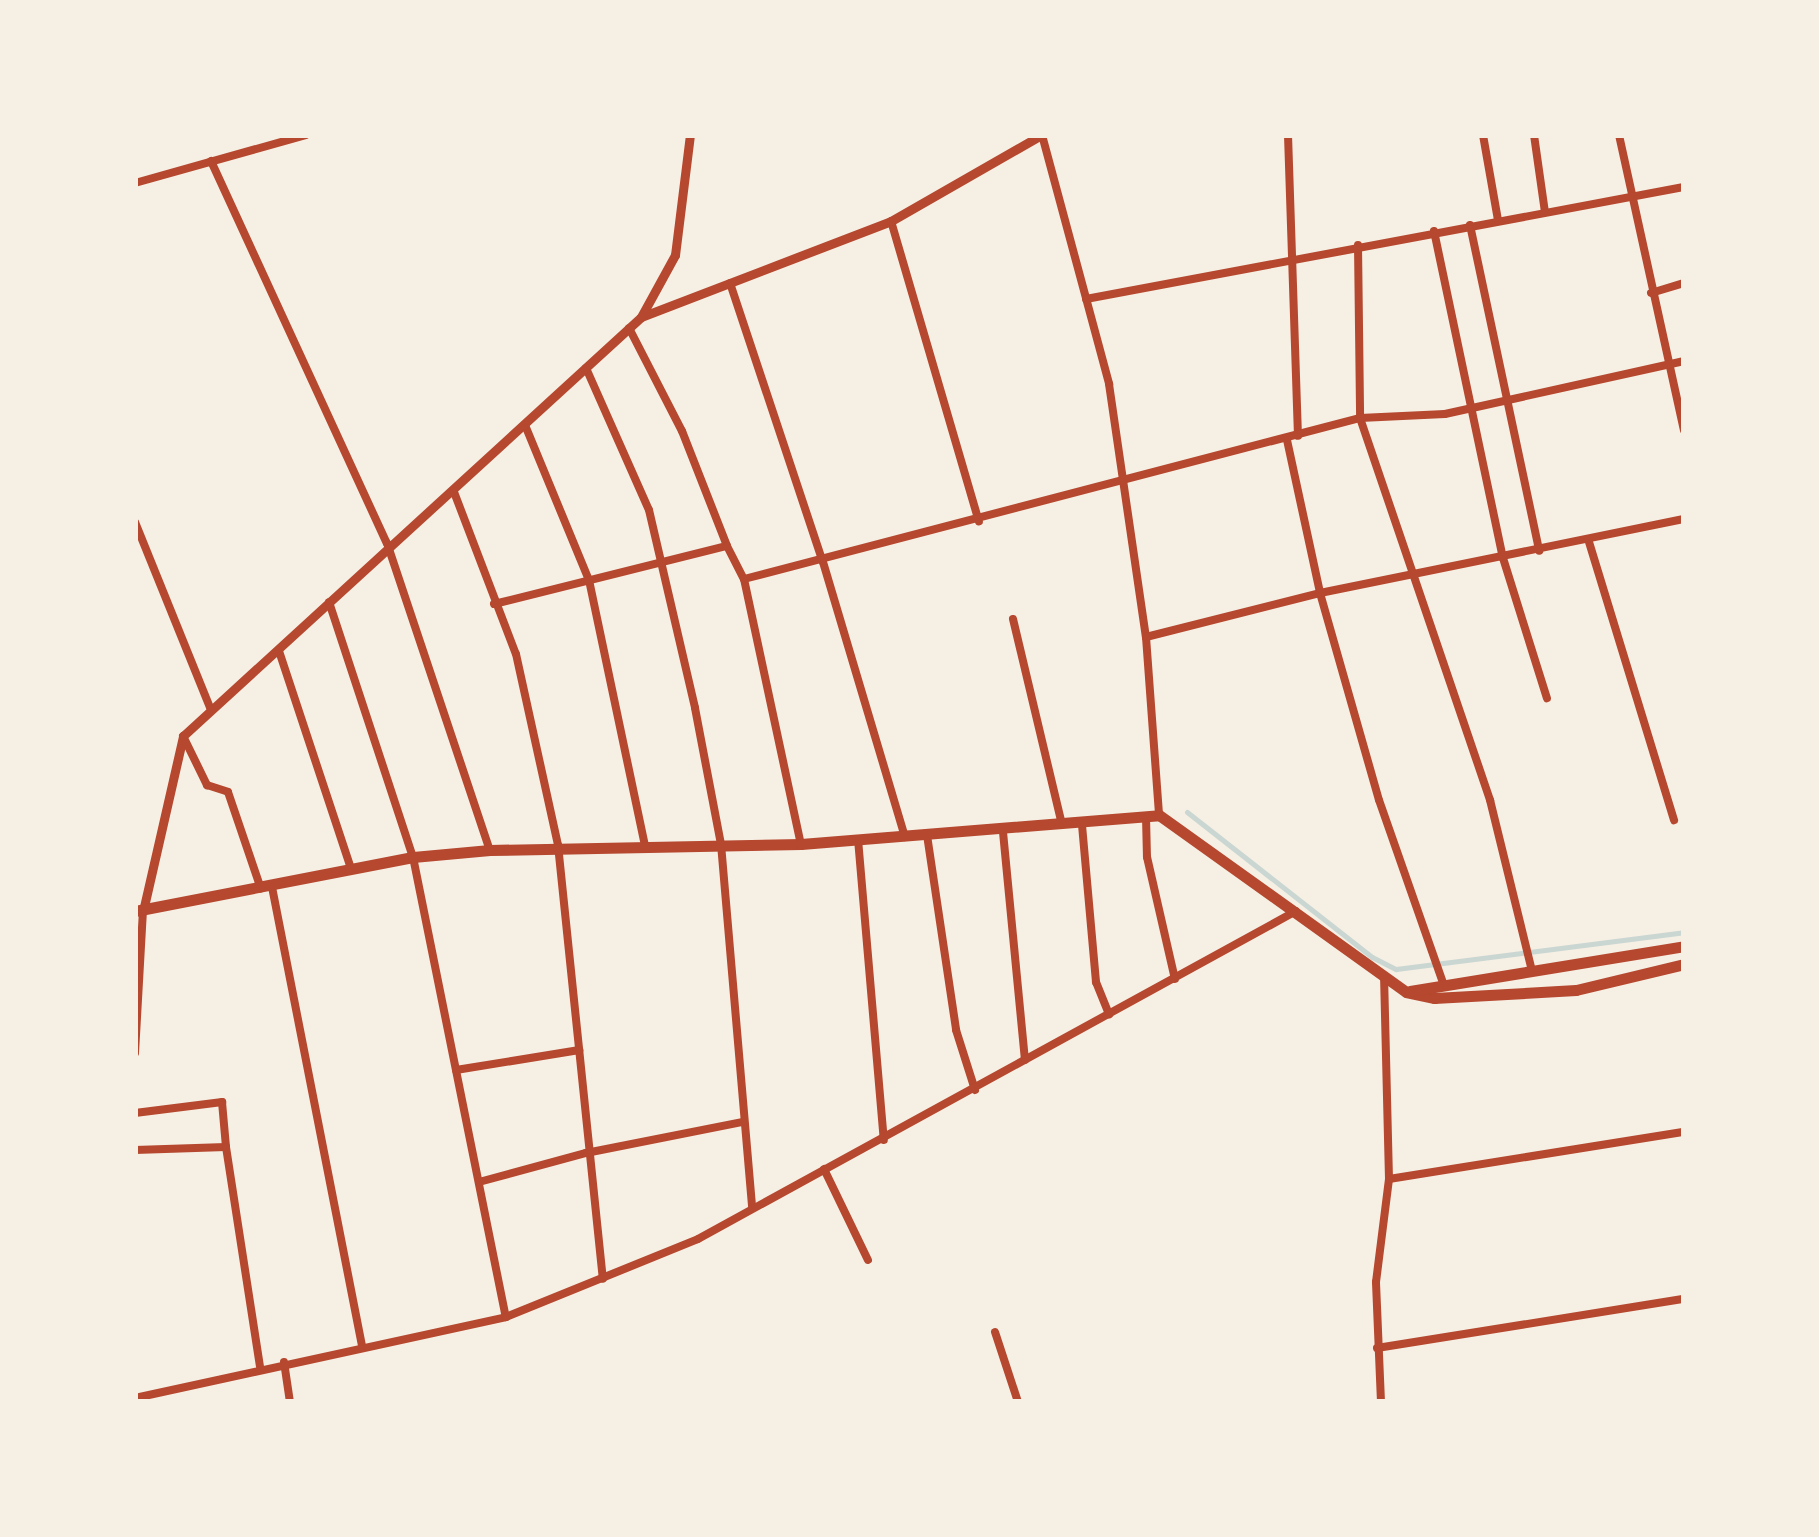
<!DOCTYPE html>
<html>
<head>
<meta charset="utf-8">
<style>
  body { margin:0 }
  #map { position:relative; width:1819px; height:1537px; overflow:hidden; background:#f6efe4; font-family:Lato,sans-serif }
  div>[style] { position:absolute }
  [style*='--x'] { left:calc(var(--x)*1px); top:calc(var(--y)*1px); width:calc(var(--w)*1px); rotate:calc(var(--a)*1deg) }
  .stream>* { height:5px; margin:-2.5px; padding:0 2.5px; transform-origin:2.5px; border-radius:2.5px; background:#c9d6d2 }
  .minor>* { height:8px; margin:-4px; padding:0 4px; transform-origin:4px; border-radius:4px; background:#b5482f }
  .tertiary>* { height:9px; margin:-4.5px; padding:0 4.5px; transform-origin:4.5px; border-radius:4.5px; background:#b5482f }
  .primary>* { height:11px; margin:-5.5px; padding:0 5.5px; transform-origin:5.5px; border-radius:5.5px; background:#b5482f }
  span { translate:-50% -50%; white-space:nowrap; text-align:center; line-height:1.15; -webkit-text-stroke:8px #f6efe4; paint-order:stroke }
  .frame { position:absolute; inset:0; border:138px solid #f6efe4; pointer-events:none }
</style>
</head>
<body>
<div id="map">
  <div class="stream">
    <div style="--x:1187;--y:812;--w:235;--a:38.1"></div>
    <div style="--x:1372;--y:957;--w:27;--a:27"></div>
    <div style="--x:1396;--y:969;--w:290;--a:-7.3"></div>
  </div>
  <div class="minor">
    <div style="--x:1042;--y:135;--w:258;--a:74.9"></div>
    <div style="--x:1109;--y:384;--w:256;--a:81.7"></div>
    <div style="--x:1146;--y:637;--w:178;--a:85.8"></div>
    <div style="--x:1288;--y:135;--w:301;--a:88.1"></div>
    <div style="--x:1483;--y:135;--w:86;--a:80"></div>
    <div style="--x:1534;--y:135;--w:78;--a:81.9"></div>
    <div style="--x:1619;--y:135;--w:302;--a:77.6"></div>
    <div style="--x:211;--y:161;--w:421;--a:65.3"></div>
    <div style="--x:387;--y:543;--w:324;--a:71.5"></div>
    <div style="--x:135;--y:183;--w:178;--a:-15.7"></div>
    <div style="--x:891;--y:221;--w:313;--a:73.7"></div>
    <div style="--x:1470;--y:225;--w:333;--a:78"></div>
    <div style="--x:1434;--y:231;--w:334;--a:78.1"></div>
    <div style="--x:1503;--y:558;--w:147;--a:72.6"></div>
    <div style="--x:1358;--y:245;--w:173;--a:89.3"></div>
    <div style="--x:1360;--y:418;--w:404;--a:71.2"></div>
    <div style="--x:1490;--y:800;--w:176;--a:76.2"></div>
    <div style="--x:730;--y:283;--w:294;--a:71.6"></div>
    <div style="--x:823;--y:562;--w:287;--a:73.4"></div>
    <div style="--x:1651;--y:293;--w:34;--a:-17"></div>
    <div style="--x:1086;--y:299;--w:608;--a:-10.61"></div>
    <div style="--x:629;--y:328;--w:116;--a:62.8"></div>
    <div style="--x:682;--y:431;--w:123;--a:68.6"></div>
    <div style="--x:586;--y:368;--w:155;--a:66.1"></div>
    <div style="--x:649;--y:510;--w:203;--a:76.9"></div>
    <div style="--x:695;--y:708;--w:138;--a:79.2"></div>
    <div style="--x:721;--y:844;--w:365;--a:85.1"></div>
    <div style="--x:525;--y:425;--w:168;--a:67.6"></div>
    <div style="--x:589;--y:580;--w:268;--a:78.1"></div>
    <div style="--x:1287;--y:440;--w:157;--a:77.8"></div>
    <div style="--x:1320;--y:593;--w:215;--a:74.1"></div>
    <div style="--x:1379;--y:800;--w:194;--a:70.7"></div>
    <div style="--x:454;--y:492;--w:173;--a:69.1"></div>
    <div style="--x:516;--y:654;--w:196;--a:77.6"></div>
    <div style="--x:558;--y:845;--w:436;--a:84.1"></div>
    <div style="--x:135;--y:522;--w:201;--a:68"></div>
    <div style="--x:1589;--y:542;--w:291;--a:73"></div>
    <div style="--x:744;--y:579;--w:271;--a:77.9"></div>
    <div style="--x:329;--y:602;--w:268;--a:71.8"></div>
    <div style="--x:413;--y:857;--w:469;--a:78.6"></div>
    <div style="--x:494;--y:604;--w:240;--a:-14"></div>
    <div style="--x:727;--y:546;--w:37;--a:63"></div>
    <div style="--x:744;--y:579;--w:637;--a:-14.65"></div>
    <div style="--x:1360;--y:418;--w:85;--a:-2.7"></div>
    <div style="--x:1445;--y:414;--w:245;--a:-12.5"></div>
    <div style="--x:1013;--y:619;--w:211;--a:76.6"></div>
    <div style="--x:1146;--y:637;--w:179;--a:-14.2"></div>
    <div style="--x:1320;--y:593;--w:371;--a:-11.5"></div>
    <div style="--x:279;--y:651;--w:230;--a:71.7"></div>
    <div style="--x:183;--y:736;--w:55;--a:63.9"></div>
    <div style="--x:207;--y:785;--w:22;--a:18"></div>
    <div style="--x:228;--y:792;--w:102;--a:71.2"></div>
    <div style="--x:1146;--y:817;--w:40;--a:88.6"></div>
    <div style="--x:1147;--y:857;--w:125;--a:77.1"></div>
    <div style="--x:1082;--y:825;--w:158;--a:84.9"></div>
    <div style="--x:1096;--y:982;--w:35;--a:68"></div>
    <div style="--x:1003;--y:832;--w:229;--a:84.5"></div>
    <div style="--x:927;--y:835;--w:197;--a:81.5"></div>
    <div style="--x:956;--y:1030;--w:63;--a:72.4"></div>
    <div style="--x:858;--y:839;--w:302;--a:85.1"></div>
    <div style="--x:272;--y:887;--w:469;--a:78.9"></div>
    <div style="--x:135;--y:1053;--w:142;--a:-86.8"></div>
    <div style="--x:456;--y:1070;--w:125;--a:-9.2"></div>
    <div style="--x:135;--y:1113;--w:88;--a:-7.2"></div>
    <div style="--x:222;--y:1102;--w:45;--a:84.9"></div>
    <div style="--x:135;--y:1150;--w:91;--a:-1.9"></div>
    <div style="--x:226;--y:1147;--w:222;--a:81.2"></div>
    <div style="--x:824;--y:1169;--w:101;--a:64.2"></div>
    <div style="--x:1389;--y:1179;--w:299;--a:-9.1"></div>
    <div style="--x:479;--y:1182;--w:111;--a:-15.2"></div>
    <div style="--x:586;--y:1153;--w:160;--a:-11.2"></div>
    <div style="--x:995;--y:1332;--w:74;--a:71.8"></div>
    <div style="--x:1377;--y:1348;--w:311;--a:-9.1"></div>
    <div style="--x:284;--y:1362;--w:40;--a:81.5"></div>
    <div style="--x:135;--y:1398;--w:380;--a:-12.3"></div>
    <div style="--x:506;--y:1317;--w:207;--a:-22.1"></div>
    <div style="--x:698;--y:1239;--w:682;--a:-28.74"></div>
    <div style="--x:1381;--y:1402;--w:120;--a:-92.4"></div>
    <div style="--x:1376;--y:1282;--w:104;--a:-82.8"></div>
    <div style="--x:1389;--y:1179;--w:202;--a:-91.4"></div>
  </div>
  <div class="tertiary">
    <div style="--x:641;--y:317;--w:268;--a:-21"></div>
    <div style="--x:891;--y:221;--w:173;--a:-29.8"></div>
    <div style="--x:143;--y:911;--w:180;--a:-77.1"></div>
    <div style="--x:183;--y:736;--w:621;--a:-42.45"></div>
    <div style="--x:641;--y:317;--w:71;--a:-61.3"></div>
    <div style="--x:675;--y:255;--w:121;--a:-82.9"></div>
  </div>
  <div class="primary">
    <div style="--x:135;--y:911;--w:283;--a:-11"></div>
    <div style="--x:413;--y:857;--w:77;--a:-5.2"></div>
    <div style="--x:490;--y:850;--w:311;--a:-1.1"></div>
    <div style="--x:801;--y:844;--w:359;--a:-4.6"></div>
    <div style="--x:1159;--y:815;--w:304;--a:35.6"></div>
    <div style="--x:1406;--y:992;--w:29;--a:12"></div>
    <div style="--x:1434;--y:998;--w:142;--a:-3.2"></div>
    <div style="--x:1576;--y:990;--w:111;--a:-13.5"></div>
    <div style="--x:1410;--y:991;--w:278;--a:-9.3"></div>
  </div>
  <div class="frame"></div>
</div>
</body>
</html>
